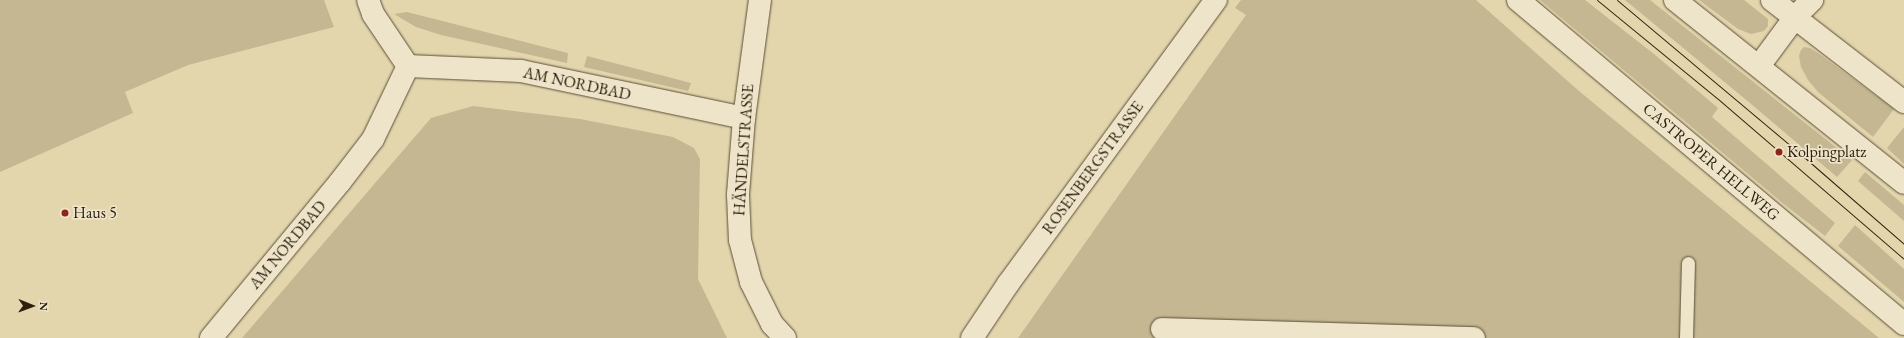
<!DOCTYPE html>
<html>
<head>
<meta charset="utf-8">
<style>
  body { margin:0 }
  #map { position:relative; width:1904px; height:338px; overflow:hidden; background:#e3d6ad; font-family:"EB Garamond",serif }
  div>[style] { position:absolute }
  [style*='--x'] { left:calc(var(--x)*1px); top:calc(var(--y)*1px); width:calc(var(--w)*1px); rotate:calc(var(--a)*1deg) }
  .green>* { inset:0; background:#c4b792 }
  .roads { filter:drop-shadow(0 0 1px #5b4e35) drop-shadow(0 0 1px #5b4e35) }
  .lane>* { height:13px; margin:-6.5px; padding:0 6.5px; transform-origin:6.5px; border-radius:6.5px; background:#ede4ca }
  .street>* { height:22px; margin:-11px; padding:0 11px; transform-origin:11px; border-radius:11px; background:#ede4ca }
  .secondary>* { height:22px; margin:-11px; padding:0 11px; transform-origin:11px; border-radius:11px; background:#ede4ca }
  .tram>* { height:1px; margin:-0.5px; padding:0 0.5px; transform-origin:0.5px; border-radius:0.5px; background:#2e200d }
  .dots>* { width:11px; height:11px; translate:-50% -50%; box-sizing:border-box; border:2px solid #ede4ca; border-radius:50% }
  span { translate:-50% -50%; white-space:nowrap; text-align:center; line-height:1.15; -webkit-text-stroke:3.5px #ede4ca; paint-order:stroke }
  .street-label { font-size:16px; color:#2e200d }
  .poi-label { font-size:16px; color:#2e200d }
  .left { translate:0 -50%; text-align:left }
  .north { position:absolute; left:12px; top:286px; width:40px; height:40px; -webkit-text-stroke:3px #ede4ca; paint-order:stroke; rotate:91deg; font-size:11px; font-weight:700; line-height:16px; text-align:center; color:#2e200d }
  .north::after { content:''; display:block; margin:auto; width:14px; height:18px; background:#2e200d; clip-path:polygon(50% 0,100% 100%,50% 72%,0 100%) }
</style>
</head>
<body>
<div id="map">
  <div class="green">
    <div style="clip-path:polygon(0 0,324px 0,334px 27px,188px 65px,125px 92px,133px 113px,0 172px)"></div>
    <div style="clip-path:polygon(1241px 0,1476px 0,1579px 91px,1879px 338px,1018px 338px,1246px 15px,1235px 8px)"></div>
    <div style="clip-path:polygon(1540px 0,1585px 0,1654px 54px,1718px 108px,1712px 117px,1835px 223px,1825px 236px,1785px 205px)"></div>
    <div style="clip-path:polygon(1625px 0,1650px 0,1852px 160px,1837px 177px,1750px 103px)"></div>
    <div style="clip-path:polygon(1699px 0,1744px 0,1768px 19px,1768px 26px,1764px 31px,1751px 34px,1738px 29px)"></div>
    <div style="clip-path:polygon(407px 12px,568px 53px,567px 63px,441px 35px,416px 27px,394px 14px)"></div>
    <div style="clip-path:polygon(1804px 47px,1810px 48px,1818px 53px,1894px 109px,1873px 137px,1818px 92px,1808px 80px,1801px 67px,1799px 56px,1801px 50px)"></div>
    <div style="clip-path:polygon(587px 56px,691px 83px,688px 91px,584px 67px)"></div>
    <div style="clip-path:polygon(473px 106px,580px 119px,673px 137px,694px 148px,700px 159px,698px 279px,727px 338px,242px 338px,431px 118px)"></div>
    <div style="clip-path:polygon(1904px 127px,1904px 164px,1887px 148px)"></div>
    <div style="clip-path:polygon(1865px 172px,1904px 205px,1904px 221px,1858px 181px)"></div>
    <div style="clip-path:polygon(1855px 225px,1904px 269px,1904px 302px,1838px 246px)"></div>
  </div>
  <div class="roads">
    <div class="lane">
      <div style="--x:1686;--y:338;--w:75;--a:-88.5"></div>
    </div>
    <div class="street">
      <div style="--x:368;--y:0;--w:15;--a:70"></div>
      <div style="--x:373;--y:14;--w:63;--a:56.1"></div>
      <div style="--x:1772;--y:0;--w:167;--a:37.7"></div>
      <div style="--x:408;--y:66;--w:113;--a:2.5"></div>
      <div style="--x:521;--y:71;--w:228;--a:11.9"></div>
      <div style="--x:1759;--y:66;--w:62;--a:-53.5"></div>
      <div style="--x:1796;--y:16;--w:23;--a:-45"></div>
      <div style="--x:1162;--y:329;--w:312;--a:1.7"></div>
      <div style="--x:211;--y:338;--w:202;--a:-50.4"></div>
      <div style="--x:340;--y:182;--w:54;--a:-52.5"></div>
      <div style="--x:373;--y:139;--w:81;--a:-64.4"></div>
      <div style="--x:972;--y:338;--w:65;--a:-56.3"></div>
      <div style="--x:1008;--y:284;--w:352;--a:-53.8"></div>
    </div>
    <div class="secondary">
      <div style="--x:760;--y:0;--w:119;--a:97.7"></div>
      <div style="--x:744;--y:118;--w:77;--a:94.5"></div>
      <div style="--x:738;--y:195;--w:45;--a:87.5"></div>
      <div style="--x:740;--y:240;--w:43;--a:75.3"></div>
      <div style="--x:751;--y:282;--w:47;--a:63.4"></div>
      <div style="--x:772;--y:324;--w:19;--a:47"></div>
      <div style="--x:1518;--y:0;--w:504;--a:40.01"></div>
      <div style="--x:1675;--y:0;--w:293;--a:38.6"></div>
    </div>
  </div>
  <div class="tram">
    <div style="--x:1597;--y:0;--w:156;--a:39.3"></div>
    <div style="--x:1718;--y:99;--w:245;--a:40.7"></div>
    <div style="--x:1617;--y:0;--w:235;--a:40"></div>
    <div style="--x:1797;--y:151;--w:142;--a:41"></div>
  </div>
  <div class="dots">
    <div style="left:1779px;top:152px;background:#8f2418"></div>
    <div style="left:65px;top:213px;background:#8f2418"></div>
  </div>
  <div class="street-label">
    <span style="left:577px;top:84px;rotate:12deg">AM NORDBAD</span>
    <span style="left:744px;top:150px;rotate:-86deg">HÄNDELSTRASSE</span>
    <span style="left:1711px;top:162px;rotate:40deg">CASTROPER HELLWEG</span>
    <span style="left:1093px;top:168px;rotate:-54deg">ROSENBERGSTRASSE</span>
    <span style="left:288px;top:245px;rotate:-50deg">AM NORDBAD</span>
  </div>
  <div class="poi-label">
    <span class="left" style="left:1787px;top:152px">Kolpingplatz</span>
    <span class="left" style="left:73px;top:213px">Haus 5</span>
  </div>
  <div class="north">N</div>
</div>
</body>
</html>
